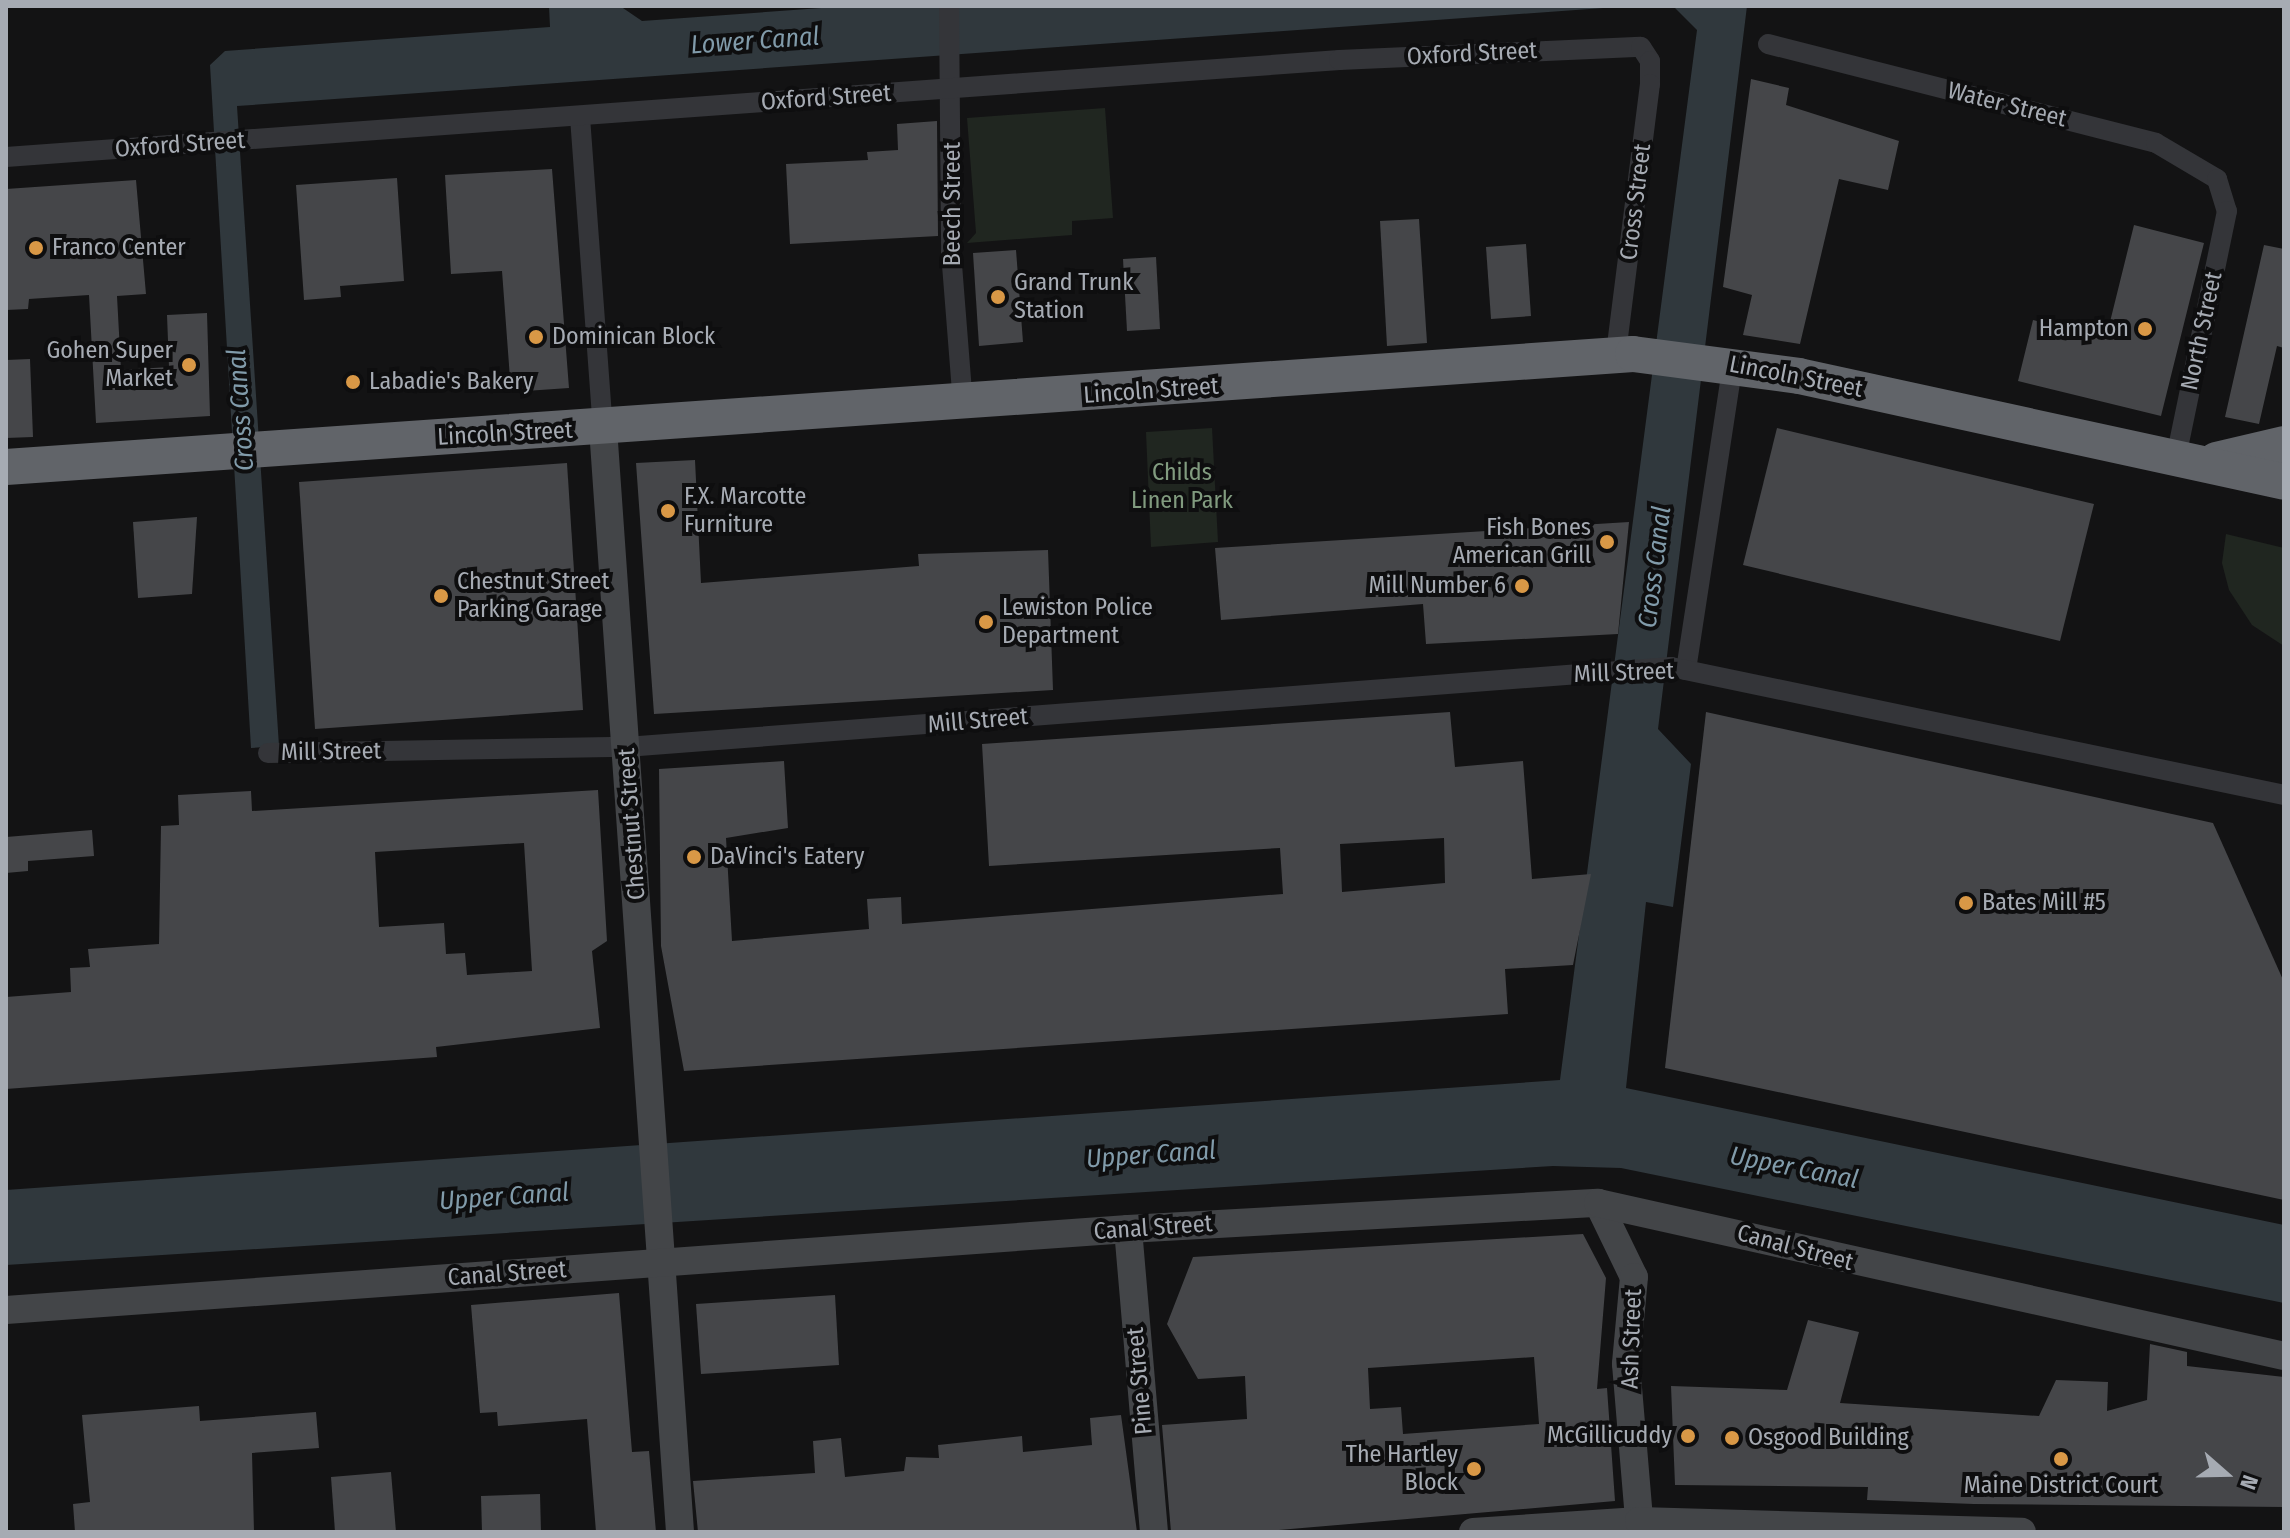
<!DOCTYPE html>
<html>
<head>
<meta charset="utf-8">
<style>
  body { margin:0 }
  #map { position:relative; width:2290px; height:1538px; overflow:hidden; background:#131314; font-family:"Fira Sans Condensed",sans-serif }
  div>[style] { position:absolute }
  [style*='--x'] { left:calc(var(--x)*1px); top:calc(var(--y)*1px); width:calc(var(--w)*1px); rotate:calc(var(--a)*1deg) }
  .green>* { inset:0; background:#202620 }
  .water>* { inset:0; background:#30383d }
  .building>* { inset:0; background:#454649 }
  .street>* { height:20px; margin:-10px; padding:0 10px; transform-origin:10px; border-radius:10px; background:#343539 }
  .secondary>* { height:28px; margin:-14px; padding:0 14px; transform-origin:14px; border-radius:14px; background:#434548 }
  .highway>* { height:36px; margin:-18px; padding:0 18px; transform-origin:18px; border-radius:18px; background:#616469 }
  .dots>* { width:22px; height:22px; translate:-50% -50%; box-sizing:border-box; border:4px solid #0e0e0f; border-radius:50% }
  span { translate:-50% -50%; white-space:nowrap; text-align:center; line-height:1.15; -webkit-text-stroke:8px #0e0e0f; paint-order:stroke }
  .street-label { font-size:24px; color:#a6abb3 }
  .poi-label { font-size:24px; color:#a6abb3 }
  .left { translate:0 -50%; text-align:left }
  .right { translate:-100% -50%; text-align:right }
  .park-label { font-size:24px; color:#819b7f }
  .water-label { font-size:26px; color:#819baa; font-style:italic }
  .frame { position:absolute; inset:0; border:8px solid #a6abb3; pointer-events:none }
  .north { position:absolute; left:2186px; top:1434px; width:80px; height:80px; -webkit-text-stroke:6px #0e0e0f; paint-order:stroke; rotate:110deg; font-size:22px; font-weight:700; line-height:32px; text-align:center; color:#a6abb3 }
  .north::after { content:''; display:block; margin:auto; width:28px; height:36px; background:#a6abb3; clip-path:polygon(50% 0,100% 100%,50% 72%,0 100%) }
</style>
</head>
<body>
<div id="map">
  <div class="green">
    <div style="clip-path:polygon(1105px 108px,1113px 218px,1072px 221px,1072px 235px,967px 243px,976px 233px,967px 118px)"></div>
    <div style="clip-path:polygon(1212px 428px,1218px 542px,1151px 547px,1146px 432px)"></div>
    <div style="clip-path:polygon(2226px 534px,2284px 548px,2284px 646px,2252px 625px,2229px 590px,2222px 563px)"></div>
  </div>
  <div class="water">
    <div style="clip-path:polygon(549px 6px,620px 6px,642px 21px,849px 6px,1631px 6px,237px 106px,279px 746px,251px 748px,210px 65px,225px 51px,550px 27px)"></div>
    <div style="clip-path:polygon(1673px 6px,1747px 6px,1658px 729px,1691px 764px,1673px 907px,1646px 902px,1626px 1088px,2284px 1225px,2284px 1303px,1621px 1168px,1553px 1166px,6px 1265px,6px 1190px,1560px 1080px,1697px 30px)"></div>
  </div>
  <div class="building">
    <div style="clip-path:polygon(1751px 79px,1789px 88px,1786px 105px,1899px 141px,1888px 190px,1839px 179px,1800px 344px,1743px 335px,1752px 295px,1723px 287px)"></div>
    <div style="clip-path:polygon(937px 121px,938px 236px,790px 244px,786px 164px,868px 160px,867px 152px,898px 150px,897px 124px)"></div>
    <div style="clip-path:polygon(552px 169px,569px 388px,511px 392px,502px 271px,451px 274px,445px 175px)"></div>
    <div style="clip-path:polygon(397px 178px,404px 281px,340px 286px,341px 297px,304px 300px,296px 185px)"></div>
    <div style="clip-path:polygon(136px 180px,146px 294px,117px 296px,121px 370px,169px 367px,167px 315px,207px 313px,210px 416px,96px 423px,89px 295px,29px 299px,28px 309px,6px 310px,6px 189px)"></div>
    <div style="clip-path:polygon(1419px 219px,1427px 343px,1387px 346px,1380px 221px)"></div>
    <div style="clip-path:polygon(2134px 225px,2204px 243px,2161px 416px,2018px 381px,2033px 320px,2106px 338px)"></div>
    <div style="clip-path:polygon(1526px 244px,1531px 316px,1491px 319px,1486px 247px)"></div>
    <div style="clip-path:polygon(2264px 245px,2284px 249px,2284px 348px,2277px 346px,2259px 424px,2225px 417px)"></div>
    <div style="clip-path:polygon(1016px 250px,1023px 342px,979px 346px,973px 253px)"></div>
    <div style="clip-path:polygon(1156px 257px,1160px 329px,1127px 331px,1123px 259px)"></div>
    <div style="clip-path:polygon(30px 359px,33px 437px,6px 438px,6px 360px)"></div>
    <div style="clip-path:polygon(1777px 428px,2094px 504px,2060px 641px,1743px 565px)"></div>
    <div style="clip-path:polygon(695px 460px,701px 583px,919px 566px,918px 554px,1048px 550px,1053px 690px,654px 714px,636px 463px)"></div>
    <div style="clip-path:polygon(567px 463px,583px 710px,315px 729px,299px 482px)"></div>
    <div style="clip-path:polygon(197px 517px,192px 594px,138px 598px,133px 522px)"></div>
    <div style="clip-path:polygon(1629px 522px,1618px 634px,1426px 644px,1423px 604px,1221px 620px,1215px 548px)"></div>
    <div style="clip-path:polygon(evenodd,1450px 712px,1455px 767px,1523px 761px,1532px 879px,1591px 874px,1573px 965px,1505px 969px,1508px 1014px,684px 1071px,661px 946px,659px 769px,784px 761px,788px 828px,726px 838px,732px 941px,869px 929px,867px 899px,901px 897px,902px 924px,1283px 894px,1280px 848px,989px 866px,982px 744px,1450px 712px,1444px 838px,1445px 883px,1342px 892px,1340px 844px,1444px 838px)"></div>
    <div style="clip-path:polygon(1706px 712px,2213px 823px,2284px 982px,2284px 1200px,1665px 1068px)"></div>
    <div style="clip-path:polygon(evenodd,598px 790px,607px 941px,592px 951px,600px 1028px,436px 1047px,437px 1057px,6px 1089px,6px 997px,71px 992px,70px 968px,90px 967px,88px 949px,159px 944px,161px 826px,179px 825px,178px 795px,251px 791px,252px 811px,598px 790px,524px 843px,532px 971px,467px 975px,465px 953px,446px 954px,444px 923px,379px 927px,375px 852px,524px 843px)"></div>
    <div style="clip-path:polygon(92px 830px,94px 856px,28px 861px,28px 871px,6px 873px,6px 837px)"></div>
    <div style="clip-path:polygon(evenodd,1583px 1234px,1606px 1278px,1597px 1389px,1607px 1388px,1615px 1501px,1257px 1532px,1171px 1532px,1162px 1425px,1247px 1419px,1245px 1376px,1198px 1379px,1167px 1324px,1193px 1257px,1583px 1234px,1534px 1357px,1539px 1424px,1403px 1434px,1401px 1407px,1370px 1409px,1368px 1368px,1534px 1357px)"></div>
    <div style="clip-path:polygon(619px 1293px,632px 1452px,649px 1451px,656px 1532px,596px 1532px,587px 1419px,498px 1426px,497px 1412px,480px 1413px,471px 1305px)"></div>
    <div style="clip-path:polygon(835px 1295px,839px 1365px,701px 1374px,696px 1304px)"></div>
    <div style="clip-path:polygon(1808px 1320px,1859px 1332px,1840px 1403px,2039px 1416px,2056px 1380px,2108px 1382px,2107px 1411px,2147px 1400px,2150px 1344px,2187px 1352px,2187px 1366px,2284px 1377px,2284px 1507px,1974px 1504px,1867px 1500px,1868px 1487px,1675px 1485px,1671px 1386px,1787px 1390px)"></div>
    <div style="clip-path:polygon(199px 1406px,200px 1421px,316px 1412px,319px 1448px,252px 1453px,254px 1532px,75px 1532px,73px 1504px,90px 1502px,82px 1415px)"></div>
    <div style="clip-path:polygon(1121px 1415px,1137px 1532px,698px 1532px,693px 1481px,815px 1473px,813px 1441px,841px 1438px,845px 1477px,904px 1471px,906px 1457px,939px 1458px,938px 1445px,1022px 1436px,1023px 1452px,1092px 1445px,1090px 1418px)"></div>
    <div style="clip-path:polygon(391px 1472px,396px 1532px,335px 1532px,331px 1477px)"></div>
    <div style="clip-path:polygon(540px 1494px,541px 1532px,482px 1532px,481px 1496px)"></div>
  </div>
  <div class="street">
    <div style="--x:949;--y:6;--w:246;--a:89.5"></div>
    <div style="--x:951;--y:252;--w:151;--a:85.5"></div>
    <div style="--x:1768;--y:44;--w:400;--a:14.3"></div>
    <div style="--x:2156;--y:143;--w:71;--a:30.5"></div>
    <div style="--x:2217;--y:179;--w:34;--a:73"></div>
    <div style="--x:2227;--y:211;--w:257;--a:101.7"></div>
    <div style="--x:580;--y:117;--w:312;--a:85.8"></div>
    <div style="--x:6;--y:157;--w:1337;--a:-4.16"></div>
    <div style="--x:1339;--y:60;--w:302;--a:-2.5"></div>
    <div style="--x:1641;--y:47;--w:17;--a:57"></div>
    <div style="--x:1650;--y:61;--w:23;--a:90"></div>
    <div style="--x:1650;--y:84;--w:273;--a:97.2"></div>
    <div style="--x:1686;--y:670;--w:310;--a:-81.3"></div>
    <div style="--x:268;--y:753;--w:358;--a:-1"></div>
    <div style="--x:626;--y:747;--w:1048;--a:-4.38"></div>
    <div style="--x:1671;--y:667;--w:626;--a:11.79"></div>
  </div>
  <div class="secondary">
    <div style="--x:603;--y:428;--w:1107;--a:86.01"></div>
    <div style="--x:1598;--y:1203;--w:82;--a:64.1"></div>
    <div style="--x:1634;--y:1277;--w:87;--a:95.3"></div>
    <div style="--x:1626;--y:1364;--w:169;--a:85.2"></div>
    <div style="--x:1128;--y:1229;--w:304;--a:85.1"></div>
    <div style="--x:6;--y:1310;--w:1125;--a:-4.13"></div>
    <div style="--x:1128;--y:1229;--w:471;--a:-3.2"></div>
    <div style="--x:1598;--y:1203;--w:703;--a:12.57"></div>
    <div style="--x:1473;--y:1532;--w:166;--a:-3.8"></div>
    <div style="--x:1639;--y:1521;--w:383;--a:1.6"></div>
  </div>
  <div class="highway">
    <div style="--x:2216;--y:460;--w:70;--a:-13.2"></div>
    <div style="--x:6;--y:467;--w:1631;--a:-3.97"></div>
    <div style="--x:1633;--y:354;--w:167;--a:7.5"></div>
    <div style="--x:1799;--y:376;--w:496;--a:12.3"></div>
  </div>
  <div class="dots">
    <div style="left:36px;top:248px;background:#d99846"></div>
    <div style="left:998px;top:297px;background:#d99846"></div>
    <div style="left:2145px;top:329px;background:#d99846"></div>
    <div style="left:536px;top:337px;background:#d99846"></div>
    <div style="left:189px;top:365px;background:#d99846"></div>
    <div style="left:353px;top:382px;background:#d99846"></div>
    <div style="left:668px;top:511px;background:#d99846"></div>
    <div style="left:1607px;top:542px;background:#d99846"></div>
    <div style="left:1522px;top:586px;background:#d99846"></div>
    <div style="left:441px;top:596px;background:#d99846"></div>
    <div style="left:986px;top:622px;background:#d99846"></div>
    <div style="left:694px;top:857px;background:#d99846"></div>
    <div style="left:1966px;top:903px;background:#d99846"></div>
    <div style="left:1688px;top:1436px;background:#d99846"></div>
    <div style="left:1732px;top:1438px;background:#d99846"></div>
    <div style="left:2061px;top:1459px;background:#d99846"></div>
    <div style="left:1474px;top:1469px;background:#d99846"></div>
  </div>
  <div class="street-label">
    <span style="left:1472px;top:54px;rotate:-3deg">Oxford Street</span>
    <span style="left:826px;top:98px;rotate:-4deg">Oxford Street</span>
    <span style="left:2007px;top:105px;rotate:14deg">Water Street</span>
    <span style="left:180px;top:145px;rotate:-4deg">Oxford Street</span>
    <span style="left:1636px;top:202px;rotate:-83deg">Cross Street</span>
    <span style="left:953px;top:204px;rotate:-90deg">Beech Street</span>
    <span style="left:2202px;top:331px;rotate:-78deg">North Street</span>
    <span style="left:1796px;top:377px;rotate:11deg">Lincoln Street</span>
    <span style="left:1151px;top:391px;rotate:-4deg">Lincoln Street</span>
    <span style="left:505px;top:434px;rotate:-3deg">Lincoln Street</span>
    <span style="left:1624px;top:673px;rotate:-2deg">Mill Street</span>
    <span style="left:978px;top:721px;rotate:-5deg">Mill Street</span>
    <span style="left:331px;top:752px;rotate:-1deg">Mill Street</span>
    <span style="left:632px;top:824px;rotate:-94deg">Chestnut Street</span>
    <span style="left:1153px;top:1228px;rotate:-4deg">Canal Street</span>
    <span style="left:1795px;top:1248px;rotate:15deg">Canal Street</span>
    <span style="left:507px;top:1274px;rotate:-4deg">Canal Street</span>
    <span style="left:1632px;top:1339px;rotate:-88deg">Ash Street</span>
    <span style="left:1140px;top:1381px;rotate:-95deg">Pine Street</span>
  </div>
  <div class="poi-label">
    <span class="left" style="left:52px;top:248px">Franco Center</span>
    <span class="left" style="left:1014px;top:297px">Grand Trunk<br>Station</span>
    <span class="right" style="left:2129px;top:329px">Hampton</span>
    <span class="left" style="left:552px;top:337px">Dominican Block</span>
    <span class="right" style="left:173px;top:365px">Gohen Super<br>Market</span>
    <span class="left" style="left:369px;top:382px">Labadie's Bakery</span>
    <span class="left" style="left:684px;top:511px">F.X. Marcotte<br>Furniture</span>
    <span class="right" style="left:1591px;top:542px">Fish Bones<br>American Grill</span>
    <span class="left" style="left:457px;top:596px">Chestnut Street<br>Parking Garage</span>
    <span class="right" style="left:1506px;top:586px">Mill Number 6</span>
    <span class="left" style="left:1002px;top:622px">Lewiston Police<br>Department</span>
    <span class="left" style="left:710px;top:857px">DaVinci's Eatery</span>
    <span class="left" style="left:1982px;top:903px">Bates Mill #5</span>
    <span class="right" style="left:1672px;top:1436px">McGillicuddy</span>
    <span class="left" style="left:1748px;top:1438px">Osgood Building</span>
    <span class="right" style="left:1458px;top:1469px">The Hartley<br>Block</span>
    <span style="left:2061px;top:1486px">Maine District Court</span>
  </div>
  <div class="park-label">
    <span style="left:1182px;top:487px">Childs<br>Linen Park</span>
  </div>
  <div class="water-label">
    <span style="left:755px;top:41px;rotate:-4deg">Lower Canal</span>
    <span style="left:241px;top:410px;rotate:-94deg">Cross Canal</span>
    <span style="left:1655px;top:567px;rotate:-83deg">Cross Canal</span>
    <span style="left:1151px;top:1155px;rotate:-4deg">Upper Canal</span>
    <span style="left:1794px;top:1168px;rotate:11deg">Upper Canal</span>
    <span style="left:504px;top:1197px;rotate:-4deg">Upper Canal</span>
  </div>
  <div class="frame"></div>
  <div class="north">N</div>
</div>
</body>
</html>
